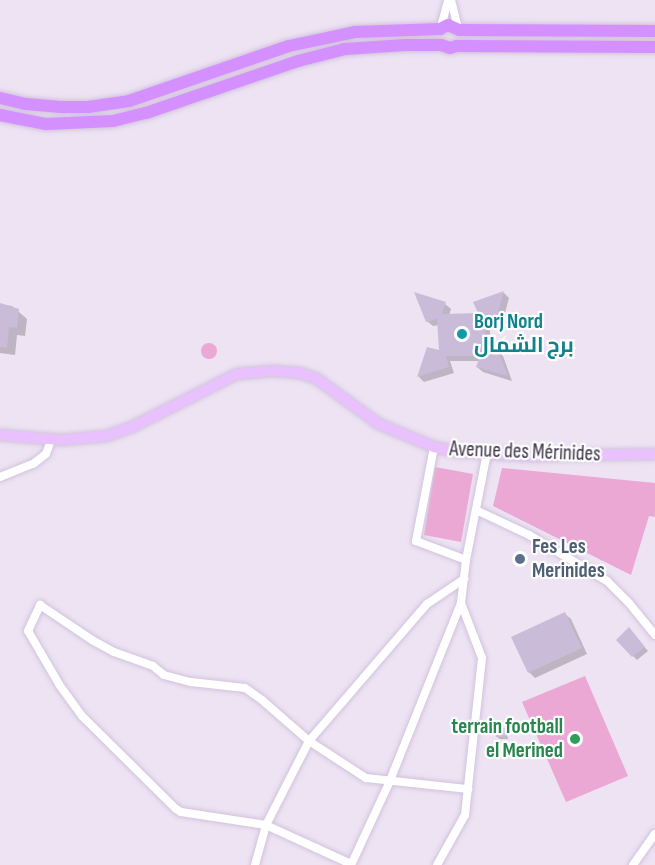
<!DOCTYPE html>
<html>
<head>
<meta charset="utf-8">
<style>
  body { margin:0 }
  #map { position:relative; width:655px; height:865px; overflow:hidden; background:#ede3f3; font-family:"Sofia Sans Condensed",Cairo,sans-serif }
  div>[style] { position:absolute }
  [style*='--x'] { left:calc(var(--x)*1px); top:calc(var(--y)*1px); width:calc(var(--w)*1px); rotate:calc(var(--a)*1deg) }
  .green>* { inset:0; background:#eba8d4 }
  .round { border-radius:50% }
  .shadow>* { inset:0; background:#0003 }
  .building>* { inset:0; background:#cabbd9 }
  .roads { filter:drop-shadow(0 0 2px #d2c2dd) drop-shadow(0 0 2px #d2c2dd) }
  .street>* { height:8px; margin:-4px; padding:0 4px; transform-origin:4px; border-radius:4px; background:#fff }
  .secondary>* { height:10px; margin:-5px; padding:0 5px; transform-origin:5px; border-radius:5px; background:#eac1ff }
  .primary>* { height:12px; margin:-6px; padding:0 6px; transform-origin:6px; border-radius:6px; background:#d590ff }
  .dots>* { width:16px; height:16px; translate:-50% -50%; box-sizing:border-box; border:3px solid #fff; border-radius:50% }
  span { translate:-50% -50%; white-space:nowrap; text-align:center; line-height:1.15; -webkit-text-stroke:4.5px #fff; paint-order:stroke }
  .culture-label { font-size:21px; color:#0d838f; font-weight:700 }
  .left { translate:0 -50%; text-align:left }
  .street-label { font-size:21px; color:#3c3346 }
  .service-label { font-size:21px; color:#4e5e75; font-weight:700 }
  .leisure-label { font-size:21px; color:#27864d; font-weight:700 }
  .right { translate:-100% -50%; text-align:right }
</style>
</head>
<body>
<div id="map">
  <div class="green">
    <div class="round" style="left:201px;top:343px;width:16px;height:16px"></div>
    <div style="clip-path:polygon(435px 467px,473px 474px,461px 542px,424px 535px)"></div>
    <div style="clip-path:polygon(502px 468px,655px 483px,655px 517px,649px 516px,631px 575px,493px 506px)"></div>
    <div style="clip-path:polygon(585px 676px,628px 776px,566px 802px,522px 702px)"></div>
  </div>
  <div class="shadow">
    <div style="clip-path:polygon(504px 293px,509px 298px,502px 324px,490px 324px,490px 350px,497px 350px,503px 356px,512px 381px,483px 372px,477px 367px,480px 361px,450px 361px,454px 373px,424px 382px,419px 377px,428px 349px,440px 351px,439px 325px,433px 326px,427px 321px,445px 304px,451px 309px,449px 315px,481px 314px,475px 303px)"></div>
    <div style="clip-path:polygon(0 304px,12px 306px,27px 319px,25px 336px,17px 335px,15px 355px,0 353px)"></div>
    <div style="clip-path:polygon(565px 614px,571px 619px,587px 654px,535px 678px,529px 672px)"></div>
    <div style="clip-path:polygon(632px 633px,648px 651px,637px 660px,618px 640px)"></div>
    <div style="clip-path:polygon(506px 730px,508px 739px,500px 739px,497px 737px)"></div>
  </div>
  <div class="building">
    <div style="clip-path:polygon(504px 291px,496px 320px,485px 319px,486px 349px,497px 348px,508px 376px,476px 367px,480px 356px,446px 356px,449px 367px,417px 377px,427px 347px,439px 350px,437px 319px,426px 322px,414px 292px,446px 302px,442px 314px,478px 313px,473px 302px)"></div>
    <div style="clip-path:polygon(0 303px,19px 309px,17px 328px,9px 327px,7px 348px,0 347px)"></div>
    <div style="clip-path:polygon(565px 612px,582px 648px,528px 673px,511px 637px)"></div>
    <div style="clip-path:polygon(629px 627px,645px 647px,632px 657px,616px 640px)"></div>
    <div style="clip-path:polygon(507px 728px,506px 737px,496px 737px,495px 729px)"></div>
  </div>
  <div class="roads">
    <div class="street">
      <div style="--x:451;--y:0;--w:30;--a:76"></div>
      <div style="--x:441;--y:27;--w:28;--a:-75"></div>
      <div style="--x:434;--y:447;--w:96;--a:100.8"></div>
      <div style="--x:416;--y:541;--w:53;--a:20.8"></div>
      <div style="--x:0;--y:477;--w:35;--a:-22"></div>
      <div style="--x:33;--y:464;--w:16;--a:-38"></div>
      <div style="--x:46;--y:454;--w:15;--a:-70"></div>
      <div style="--x:476;--y:510;--w:59;--a:25.3"></div>
      <div style="--x:529;--y:535;--w:91;--a:30.5"></div>
      <div style="--x:607;--y:581;--w:31;--a:45"></div>
      <div style="--x:629;--y:603;--w:41;--a:50.9"></div>
      <div style="--x:351;--y:864;--w:94;--a:-155.4"></div>
      <div style="--x:266;--y:825;--w:86;--a:-171.3"></div>
      <div style="--x:181;--y:812;--w:6;--a:-149"></div>
      <div style="--x:176;--y:809;--w:132;--a:-135.3"></div>
      <div style="--x:82;--y:716;--w:39;--a:-126"></div>
      <div style="--x:59;--y:684;--w:61;--a:-120.3"></div>
      <div style="--x:28;--y:631;--w:29;--a:-65"></div>
      <div style="--x:40;--y:605;--w:63;--a:33.9"></div>
      <div style="--x:92;--y:640;--w:25;--a:29"></div>
      <div style="--x:114;--y:652;--w:41;--a:19.7"></div>
      <div style="--x:153;--y:666;--w:14;--a:39"></div>
      <div style="--x:164;--y:675;--w:28;--a:15"></div>
      <div style="--x:191;--y:682;--w:54;--a:6.3"></div>
      <div style="--x:245;--y:688;--w:21;--a:35"></div>
      <div style="--x:262;--y:700;--w:62;--a:41.1"></div>
      <div style="--x:309;--y:741;--w:68;--a:33"></div>
      <div style="--x:366;--y:778;--w:103;--a:6.2"></div>
      <div style="--x:255;--y:865;--w:41;--a:-74.6"></div>
      <div style="--x:266;--y:825;--w:94;--a:-62.9"></div>
      <div style="--x:309;--y:741;--w:181;--a:-49.3"></div>
      <div style="--x:427;--y:604;--w:45;--a:-34"></div>
      <div style="--x:351;--y:865;--w:90;--a:-65.1"></div>
      <div style="--x:389;--y:783;--w:194;--a:-68.2"></div>
      <div style="--x:461;--y:603;--w:43;--a:-83.4"></div>
      <div style="--x:466;--y:560;--w:109;--a:-78.9"></div>
      <div style="--x:437;--y:865;--w:57;--a:-60.8"></div>
      <div style="--x:465;--y:815;--w:158;--a:-83.8"></div>
      <div style="--x:482;--y:658;--w:59;--a:-110.9"></div>
      <div style="--x:633;--y:865;--w:38;--a:-55"></div>
    </div>
    <div class="secondary">
      <div style="--x:0;--y:435;--w:61;--a:4.7"></div>
      <div style="--x:61;--y:440;--w:46;--a:-5"></div>
      <div style="--x:107;--y:436;--w:29;--a:-20"></div>
      <div style="--x:134;--y:426;--w:115;--a:-26.8"></div>
      <div style="--x:237;--y:374;--w:36;--a:-5"></div>
      <div style="--x:273;--y:371;--w:27;--a:4"></div>
      <div style="--x:300;--y:373;--w:18;--a:19"></div>
      <div style="--x:317;--y:379;--w:77;--a:36"></div>
      <div style="--x:379;--y:424;--w:60;--a:22.7"></div>
      <div style="--x:434;--y:447;--w:25;--a:12"></div>
      <div style="--x:458;--y:452;--w:75;--a:3.1"></div>
      <div style="--x:533;--y:456;--w:122;--a:-0.9"></div>
    </div>
    <div class="primary">
      <div style="--x:0;--y:98;--w:27;--a:13"></div>
      <div style="--x:26;--y:104;--w:38;--a:5"></div>
      <div style="--x:64;--y:107;--w:24;--a:0"></div>
      <div style="--x:88;--y:107;--w:41;--a:-8.3"></div>
      <div style="--x:129;--y:101;--w:169;--a:-19"></div>
      <div style="--x:289;--y:46;--w:67;--a:-12"></div>
      <div style="--x:355;--y:32;--w:85;--a:-2"></div>
      <div style="--x:440;--y:29;--w:9;--a:-27"></div>
      <div style="--x:448;--y:25;--w:12;--a:24"></div>
      <div style="--x:459;--y:30;--w:196;--a:0.3"></div>
      <div style="--x:0;--y:115;--w:47;--a:11.1"></div>
      <div style="--x:46;--y:124;--w:67;--a:-2.6"></div>
      <div style="--x:113;--y:121;--w:34;--a:-14"></div>
      <div style="--x:146;--y:113;--w:161;--a:-18.9"></div>
      <div style="--x:298;--y:61;--w:49;--a:-14.3"></div>
      <div style="--x:345;--y:49;--w:60;--a:-3.8"></div>
      <div style="--x:405;--y:45;--w:36;--a:0"></div>
      <div style="--x:441;--y:45;--w:9;--a:18"></div>
      <div style="--x:450;--y:48;--w:7;--a:-16"></div>
      <div style="--x:457;--y:46;--w:198;--a:0.3"></div>
    </div>
  </div>
  <div class="dots">
    <div style="left:462px;top:334px;background:#0f9aa8"></div>
    <div style="left:520px;top:559px;background:#5c6f8a"></div>
    <div style="left:575px;top:739px;background:#2e9e5b"></div>
  </div>
  <div class="culture-label">
    <span class="left" style="left:474px;top:334px">Borj Nord<br>برج الشمال</span>
  </div>
  <div class="street-label">
    <span style="left:525px;top:452px;rotate:2deg">Avenue des Mérinides</span>
  </div>
  <div class="service-label">
    <span class="left" style="left:532px;top:559px">Fes Les<br>Merinides</span>
  </div>
  <div class="leisure-label">
    <span class="right" style="left:563px;top:739px">terrain football<br>el Merined</span>
  </div>
</div>
</body>
</html>
